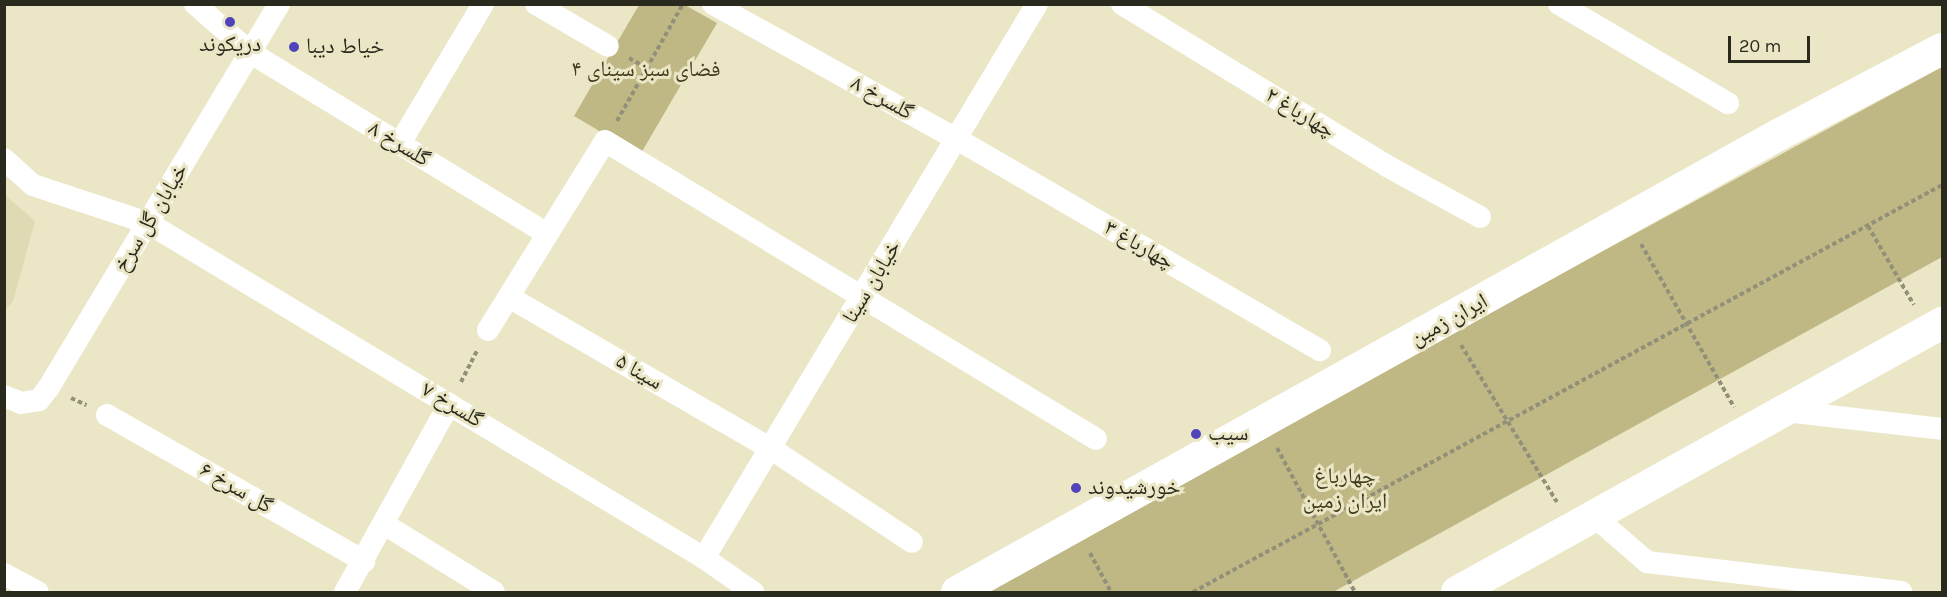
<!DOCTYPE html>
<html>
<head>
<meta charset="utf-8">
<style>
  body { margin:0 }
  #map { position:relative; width:1947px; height:597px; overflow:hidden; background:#eae6c6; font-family:Karla,"Noto Naskh Arabic",sans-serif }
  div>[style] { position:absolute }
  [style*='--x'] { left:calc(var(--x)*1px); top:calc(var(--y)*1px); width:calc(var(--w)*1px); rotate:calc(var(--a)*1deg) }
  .built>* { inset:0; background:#dfdab3 }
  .green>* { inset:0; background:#bfb885 }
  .path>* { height:4px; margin-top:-2px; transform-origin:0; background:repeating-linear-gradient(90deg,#939079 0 4.5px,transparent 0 7.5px) }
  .street>* { height:22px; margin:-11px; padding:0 11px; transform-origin:11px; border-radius:11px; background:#fff }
  .secondary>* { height:32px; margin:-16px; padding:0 16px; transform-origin:16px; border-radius:16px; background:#fff }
  .dots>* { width:16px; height:16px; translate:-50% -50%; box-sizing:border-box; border:3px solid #eae6c6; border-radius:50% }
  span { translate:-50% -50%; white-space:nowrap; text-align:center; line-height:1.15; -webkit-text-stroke:6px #eae6c6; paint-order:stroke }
  .poi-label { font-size:22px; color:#2a291d }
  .left { translate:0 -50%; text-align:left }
  .park-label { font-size:22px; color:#403b1a }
  .street-label { font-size:22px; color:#2a291d }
  .frame { position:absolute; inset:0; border:6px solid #2a291d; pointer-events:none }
  .scale { position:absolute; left:1728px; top:36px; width:82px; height:27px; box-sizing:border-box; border:3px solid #2a291d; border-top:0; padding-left:8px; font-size:18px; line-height:21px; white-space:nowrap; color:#2a291d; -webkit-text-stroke:4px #eae6c6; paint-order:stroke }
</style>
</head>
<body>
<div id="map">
  <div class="built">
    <div style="clip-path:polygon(5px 195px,35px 221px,13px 301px,5px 310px)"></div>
  </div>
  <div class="green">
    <div style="clip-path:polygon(639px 5px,685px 5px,717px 23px,640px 155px,574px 116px)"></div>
    <div style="clip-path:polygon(1942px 67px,1942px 257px,1333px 592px,975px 592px)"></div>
  </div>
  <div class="path">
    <div style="--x:629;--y:58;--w:20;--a:30"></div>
    <div style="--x:617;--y:121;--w:134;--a:-60.6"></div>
    <div style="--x:1868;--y:226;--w:91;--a:59.8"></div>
    <div style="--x:1641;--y:244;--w:188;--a:60.3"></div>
    <div style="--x:1461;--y:345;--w:184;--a:58.6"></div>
    <div style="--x:461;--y:382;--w:35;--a:-63"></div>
    <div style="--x:71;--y:398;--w:17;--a:25"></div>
    <div style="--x:1277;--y:448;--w:164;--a:61.6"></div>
    <div style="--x:1090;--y:553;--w:44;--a:61.7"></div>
    <div style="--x:1193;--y:592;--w:852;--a:-28.52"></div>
  </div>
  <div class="street">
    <div style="--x:195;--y:4;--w:74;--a:41.2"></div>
    <div style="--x:251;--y:53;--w:347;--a:31.4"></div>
    <div style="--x:536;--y:4;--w:83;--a:30.3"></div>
    <div style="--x:713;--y:4;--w:279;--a:29"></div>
    <div style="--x:957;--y:139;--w:420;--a:30.2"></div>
    <div style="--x:1122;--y:4;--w:311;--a:31.4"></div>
    <div style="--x:1387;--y:166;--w:106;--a:28.7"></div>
    <div style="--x:1559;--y:4;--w:196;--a:30.4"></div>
    <div style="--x:399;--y:145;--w:164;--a:-59.2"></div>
    <div style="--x:4;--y:159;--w:39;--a:42"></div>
    <div style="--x:33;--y:185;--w:121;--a:18.3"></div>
    <div style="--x:148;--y:223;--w:649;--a:31.07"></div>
    <div style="--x:704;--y:558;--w:60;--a:34.8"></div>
    <div style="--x:509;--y:297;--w:302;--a:30.1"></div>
    <div style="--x:770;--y:448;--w:170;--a:33.5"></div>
    <div style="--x:488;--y:330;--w:222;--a:-58.2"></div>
    <div style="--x:605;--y:141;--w:574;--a:31.25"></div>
    <div style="--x:4;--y:396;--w:18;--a:22"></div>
    <div style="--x:21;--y:403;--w:18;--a:-9"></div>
    <div style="--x:39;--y:400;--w:16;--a:-52"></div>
    <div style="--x:49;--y:387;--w:447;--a:-59"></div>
    <div style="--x:1785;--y:411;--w:158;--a:6.5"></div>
    <div style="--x:107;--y:415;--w:296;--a:29.6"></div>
    <div style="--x:1595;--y:517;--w:69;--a:40.9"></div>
    <div style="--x:1647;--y:562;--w:256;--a:6.7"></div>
    <div style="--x:384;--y:524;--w:129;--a:31.7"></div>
    <div style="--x:704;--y:558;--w:646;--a:-58.99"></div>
    <div style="--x:4;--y:574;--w:38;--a:28"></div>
    <div style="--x:345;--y:592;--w:215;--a:-61"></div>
  </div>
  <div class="secondary">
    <div style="--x:957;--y:592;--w:940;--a:-29.1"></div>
    <div style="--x:1778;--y:135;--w:185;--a:-27.7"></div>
    <div style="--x:1457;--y:592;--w:555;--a:-29.01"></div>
  </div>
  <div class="dots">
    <div style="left:230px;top:22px;background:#5044bb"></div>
    <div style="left:294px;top:47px;background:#5044bb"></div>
    <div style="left:1196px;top:434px;background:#5044bb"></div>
    <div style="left:1076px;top:488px;background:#5044bb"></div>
  </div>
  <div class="poi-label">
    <span style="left:230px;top:45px">دریکوند</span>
    <span class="left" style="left:306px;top:47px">خیاط دیبا</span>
    <span class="left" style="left:1208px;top:434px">سیب</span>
    <span class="left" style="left:1088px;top:488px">خورشیدوند</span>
  </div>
  <div class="park-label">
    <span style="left:646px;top:70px">فضای سبز سینای ۴</span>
    <span style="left:1345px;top:489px">چهارباغ<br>ایران زمین</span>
  </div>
  <div class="street-label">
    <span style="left:882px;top:98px;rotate:29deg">گلسرخ ۸</span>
    <span style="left:1300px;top:113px;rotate:31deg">چهارباغ ۲</span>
    <span style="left:399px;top:144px;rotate:31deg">گلسرخ ۸</span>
    <span style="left:151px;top:218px;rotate:-59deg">خیابان گل سرخ</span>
    <span style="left:1139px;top:245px;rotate:30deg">چهارباغ ۳</span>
    <span style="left:872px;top:282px;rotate:-59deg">خیابان سینا</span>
    <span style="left:1449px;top:320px;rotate:-29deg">ایران زمین</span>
    <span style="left:639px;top:372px;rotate:30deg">سینا ۵</span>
    <span style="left:452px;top:405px;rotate:31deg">گلسرخ ۷</span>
    <span style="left:236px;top:488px;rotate:30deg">گل سرخ ۶</span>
  </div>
  <div class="frame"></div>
  <div class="scale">20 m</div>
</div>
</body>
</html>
